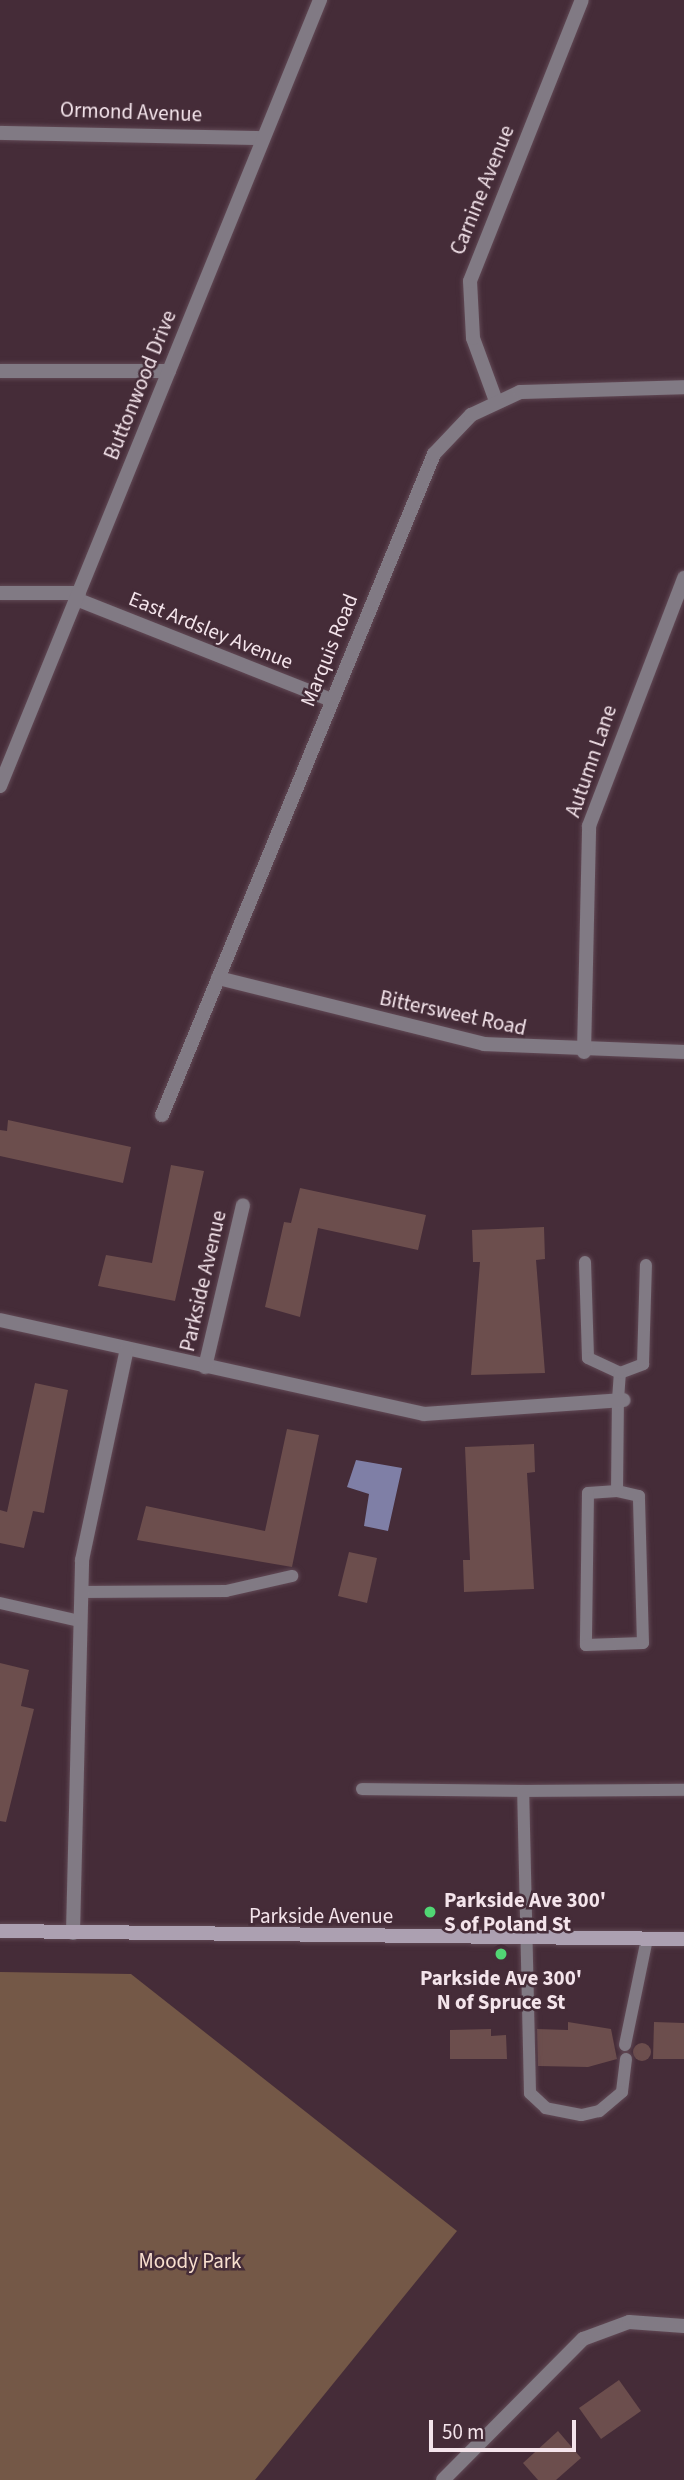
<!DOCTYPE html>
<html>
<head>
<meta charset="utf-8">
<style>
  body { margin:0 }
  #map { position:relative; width:684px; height:2480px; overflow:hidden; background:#452c38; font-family:"Source Sans 3",sans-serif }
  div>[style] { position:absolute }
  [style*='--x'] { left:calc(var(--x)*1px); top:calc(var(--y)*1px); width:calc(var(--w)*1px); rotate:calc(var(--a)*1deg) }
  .green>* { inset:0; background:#745847 }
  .water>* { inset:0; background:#7f7fa6 }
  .building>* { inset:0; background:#6c4e4d }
  .round { border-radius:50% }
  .roads { filter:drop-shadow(0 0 2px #614955) drop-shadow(0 0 2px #614955) }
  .service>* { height:12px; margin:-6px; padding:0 6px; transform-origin:6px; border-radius:6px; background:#817a84 }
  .minor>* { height:14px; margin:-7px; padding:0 7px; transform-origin:7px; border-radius:7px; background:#817a84 }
  .secondary>* { height:14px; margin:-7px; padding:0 7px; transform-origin:7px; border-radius:7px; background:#aca0b1 }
  .dots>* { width:19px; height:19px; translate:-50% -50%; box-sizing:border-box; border:4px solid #452c38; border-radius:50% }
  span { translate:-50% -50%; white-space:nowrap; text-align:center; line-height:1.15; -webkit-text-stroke:5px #452c38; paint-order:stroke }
  .street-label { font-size:21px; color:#f4e4eb }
  .poi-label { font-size:21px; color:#f4e4eb; font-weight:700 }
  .left { translate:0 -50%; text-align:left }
  .park-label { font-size:21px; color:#f8dfcf }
  .scale { position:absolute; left:429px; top:2420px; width:147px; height:32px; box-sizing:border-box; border:4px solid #f4e4eb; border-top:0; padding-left:9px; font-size:21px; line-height:24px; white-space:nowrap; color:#f4e4eb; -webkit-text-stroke:5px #452c38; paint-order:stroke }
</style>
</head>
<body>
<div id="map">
  <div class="green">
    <div style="clip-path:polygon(0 1972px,131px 1974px,457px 2231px,255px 2480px,0 2480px)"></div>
  </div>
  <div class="water">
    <div style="clip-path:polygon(356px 1460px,402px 1468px,388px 1531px,364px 1526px,369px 1494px,347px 1487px)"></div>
  </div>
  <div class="building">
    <div style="clip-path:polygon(8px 1120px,131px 1147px,123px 1183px,0 1156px,0 1130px,7px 1131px)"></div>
    <div style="clip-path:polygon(171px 1165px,204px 1171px,175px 1301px,98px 1286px,106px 1255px,152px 1263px)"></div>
    <div style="clip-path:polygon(300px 1188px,426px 1215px,418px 1250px,318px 1228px,300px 1317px,265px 1307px,284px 1222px,291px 1223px)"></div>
    <div style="clip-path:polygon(544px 1227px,545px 1259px,536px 1260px,545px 1373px,471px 1375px,480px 1262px,473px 1262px,472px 1230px)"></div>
    <div style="clip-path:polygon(35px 1383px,68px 1390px,44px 1513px,33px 1511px,24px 1548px,0 1543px,0 1510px,7px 1512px)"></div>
    <div style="clip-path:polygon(287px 1429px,319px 1435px,292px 1567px,137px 1540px,146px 1506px,265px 1531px)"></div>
    <div style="clip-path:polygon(534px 1444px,535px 1472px,527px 1473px,534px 1589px,464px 1592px,463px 1560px,470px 1560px,465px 1447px)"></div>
    <div style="clip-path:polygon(349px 1552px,377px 1558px,367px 1603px,338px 1596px)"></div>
    <div style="clip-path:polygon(0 1663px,29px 1670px,21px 1706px,34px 1709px,6px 1822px,0 1821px)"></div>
    <div style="clip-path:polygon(568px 2022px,611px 2029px,617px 2059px,588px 2067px,538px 2066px,537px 2029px,568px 2030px)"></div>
    <div style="clip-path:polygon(654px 2022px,684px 2023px,684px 2059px,653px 2059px)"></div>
    <div style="clip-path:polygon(491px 2029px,491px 2036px,506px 2035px,507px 2059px,450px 2059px,450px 2030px)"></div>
    <div class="round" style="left:633px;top:2043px;width:18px;height:18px"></div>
    <div style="clip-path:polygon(619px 2380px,641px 2411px,601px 2439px,579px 2408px)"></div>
    <div style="clip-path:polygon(558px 2431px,581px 2458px,556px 2480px,538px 2480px,523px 2463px)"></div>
  </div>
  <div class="roads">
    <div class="service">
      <div style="--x:585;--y:1262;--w:96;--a:88.2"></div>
      <div style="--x:588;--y:1358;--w:35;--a:25"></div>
      <div style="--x:617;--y:1491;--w:29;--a:176"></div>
      <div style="--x:588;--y:1493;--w:152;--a:90.8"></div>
      <div style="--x:586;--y:1645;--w:57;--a:-2"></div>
      <div style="--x:643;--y:1643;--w:147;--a:-91.6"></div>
      <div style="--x:639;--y:1496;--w:23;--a:-167"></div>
      <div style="--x:617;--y:1491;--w:91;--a:-89.4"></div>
      <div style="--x:618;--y:1400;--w:27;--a:-86"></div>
      <div style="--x:620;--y:1373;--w:25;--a:-21"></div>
      <div style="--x:643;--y:1364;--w:99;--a:-88.3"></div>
      <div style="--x:81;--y:1592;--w:145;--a:-0.4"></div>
      <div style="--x:226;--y:1591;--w:68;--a:-12.8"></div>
      <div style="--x:0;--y:1603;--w:82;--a:12.7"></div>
      <div style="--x:362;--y:1789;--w:161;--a:0.7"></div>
      <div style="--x:625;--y:2045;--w:108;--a:-78.3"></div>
      <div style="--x:626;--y:2059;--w:33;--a:97"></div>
      <div style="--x:622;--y:2092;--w:30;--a:140"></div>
      <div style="--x:599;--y:2111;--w:18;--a:167"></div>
      <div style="--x:581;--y:2115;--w:36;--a:-169"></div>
      <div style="--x:546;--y:2108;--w:22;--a:-137"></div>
      <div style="--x:530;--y:2093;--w:302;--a:-91.3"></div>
      <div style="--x:523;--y:1791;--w:161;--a:-0.4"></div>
    </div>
    <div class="minor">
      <div style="--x:0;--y:133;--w:261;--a:1.1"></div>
      <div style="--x:0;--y:371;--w:169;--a:0"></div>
      <div style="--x:496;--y:401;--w:67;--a:-110.1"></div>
      <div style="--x:473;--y:338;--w:57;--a:-93"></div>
      <div style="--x:470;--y:281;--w:302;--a:-68.3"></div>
      <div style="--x:0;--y:593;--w:79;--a:0"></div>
      <div style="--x:76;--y:599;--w:274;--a:21.6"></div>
      <div style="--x:0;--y:786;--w:849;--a:-67.85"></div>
      <div style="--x:218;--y:978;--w:274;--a:13.9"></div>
      <div style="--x:484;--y:1044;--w:200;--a:2.3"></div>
      <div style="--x:584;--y:1052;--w:226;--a:-88.7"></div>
      <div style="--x:589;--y:826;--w:266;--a:-69"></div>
      <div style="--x:162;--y:1115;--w:715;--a:-67.63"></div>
      <div style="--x:434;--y:454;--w:54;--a:-46.5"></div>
      <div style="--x:471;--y:415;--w:54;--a:-25.1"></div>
      <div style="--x:520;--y:392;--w:164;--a:-1.7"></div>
      <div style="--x:0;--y:1320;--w:434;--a:12.5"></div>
      <div style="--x:424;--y:1414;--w:200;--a:-4"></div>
      <div style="--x:205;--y:1367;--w:166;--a:-76.8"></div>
      <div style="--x:73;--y:1933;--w:373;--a:-88.6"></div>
      <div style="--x:82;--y:1560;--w:216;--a:-78"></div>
      <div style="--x:443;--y:2480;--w:199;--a:-45.2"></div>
      <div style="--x:583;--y:2339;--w:49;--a:-20.3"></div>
      <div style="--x:629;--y:2322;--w:55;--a:4.2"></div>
    </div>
    <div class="secondary">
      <div style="--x:0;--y:1931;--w:684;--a:0.67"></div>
    </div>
  </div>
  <div class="dots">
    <div style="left:430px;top:1912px;background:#51d674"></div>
    <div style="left:501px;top:1954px;background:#51d674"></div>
  </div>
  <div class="street-label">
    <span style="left:131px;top:112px;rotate:2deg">Ormond Avenue</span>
    <span style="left:482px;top:190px;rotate:-68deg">Carnine Avenue</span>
    <span style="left:140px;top:385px;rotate:-68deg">Buttonwood Drive</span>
    <span style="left:211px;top:630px;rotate:22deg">East Ardsley Avenue</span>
    <span style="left:329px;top:650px;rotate:-68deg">Marquis Road</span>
    <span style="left:591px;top:761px;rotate:-71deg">Autumn Lane</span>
    <span style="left:453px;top:1013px;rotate:12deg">Bittersweet Road</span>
    <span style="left:203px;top:1281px;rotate:-77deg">Parkside Avenue</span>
    <span style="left:321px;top:1916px">Parkside Avenue</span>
  </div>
  <div class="poi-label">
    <span class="left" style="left:444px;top:1912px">Parkside Ave 300'<br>S of Poland St</span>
    <span style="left:501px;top:1990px">Parkside Ave 300'<br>N of Spruce St</span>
  </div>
  <div class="park-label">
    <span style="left:190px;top:2261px">Moody Park</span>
  </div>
  <div class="scale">50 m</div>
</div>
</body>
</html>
